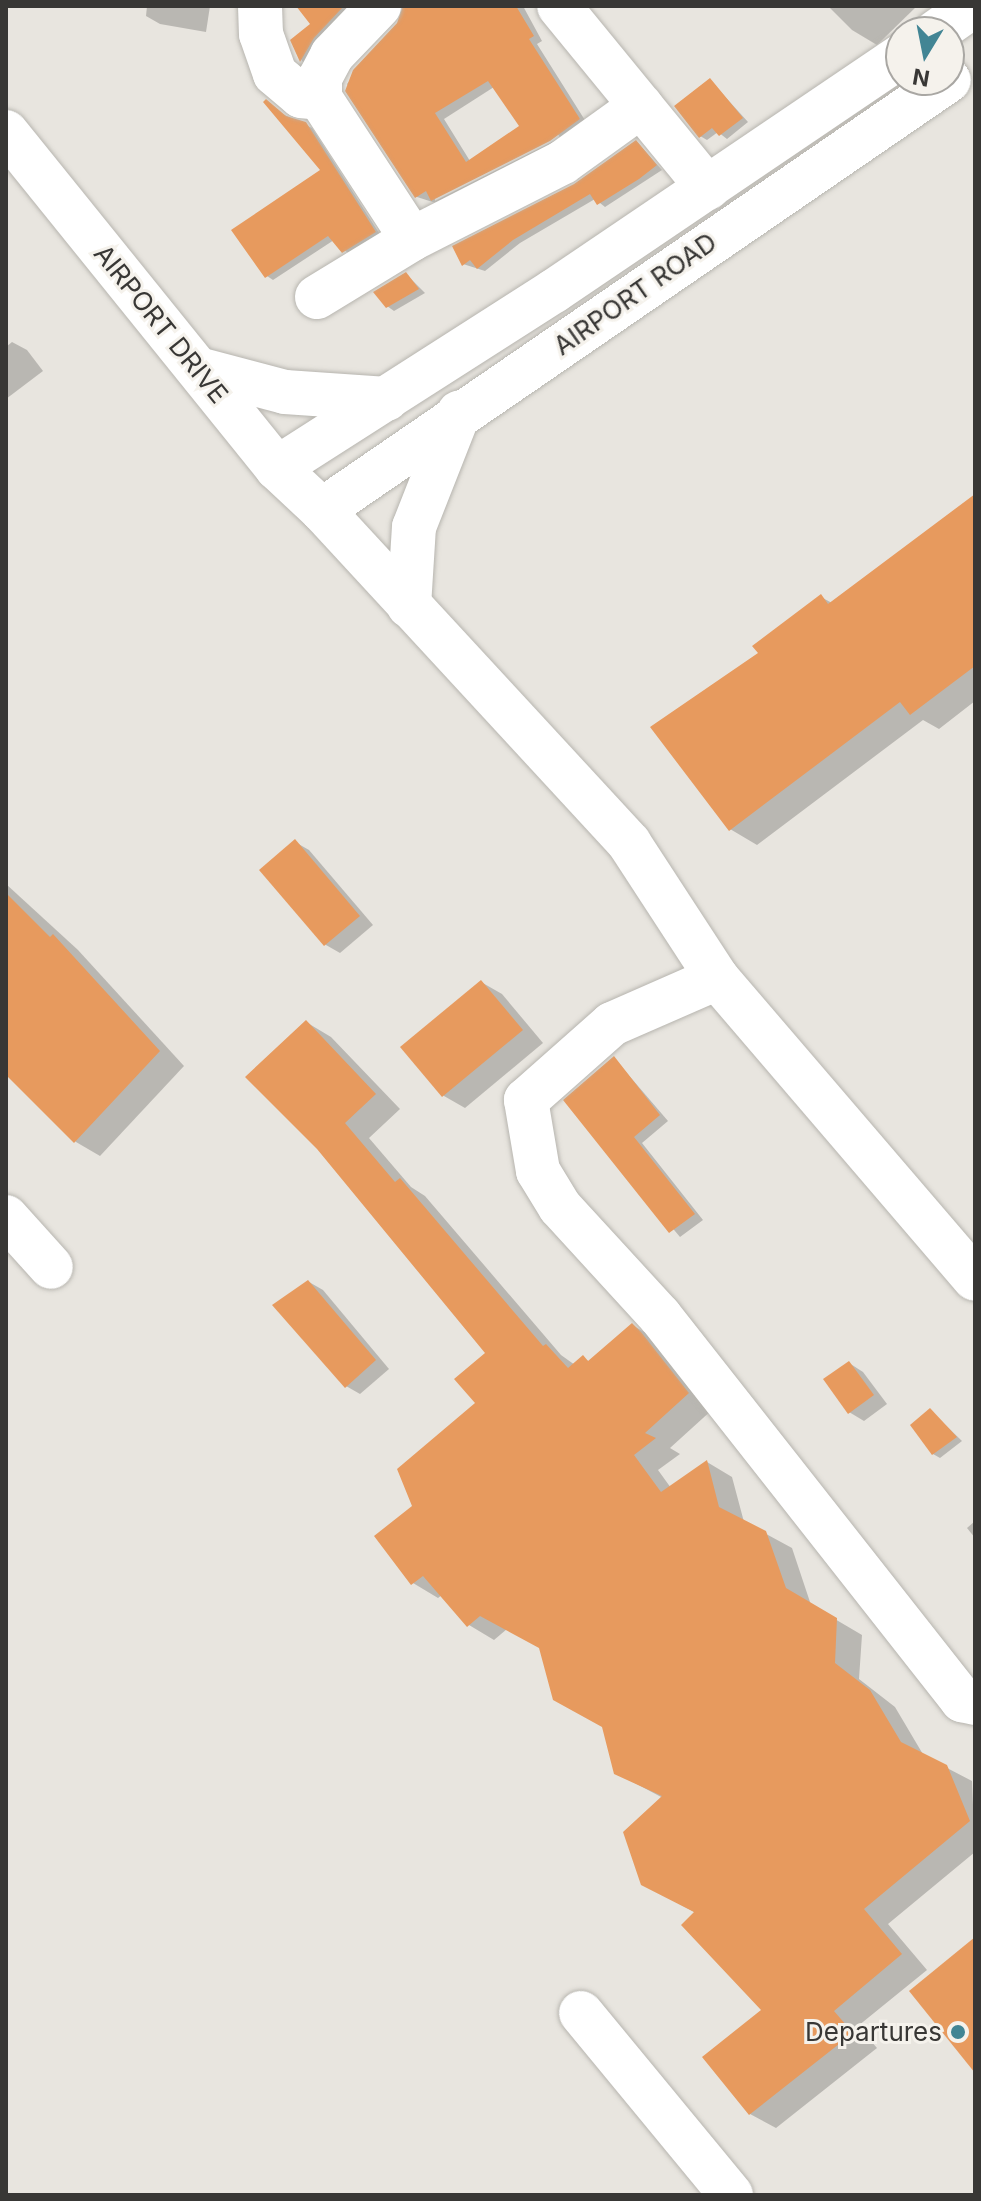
<!DOCTYPE html>
<html>
<head>
<meta charset="utf-8">
<style>
  body { margin:0 }
  #map { position:relative; width:981px; height:2201px; overflow:hidden; background:#e8e5df; font-family:Inter,sans-serif }
  div>[style] { position:absolute }
  [style*='--x'] { left:calc(var(--x)*1px); top:calc(var(--y)*1px); width:calc(var(--w)*1px); rotate:calc(var(--a)*1deg) }
  .shadow>* { inset:0; background:#0003 }
  .building>* { inset:0; background:#e79a5e }
  .roads { filter:drop-shadow(0 0 2px #b7b5af) drop-shadow(0 0 2px #b7b5af) }
  .minor>* { height:44px; margin:-22px; padding:0 22px; transform-origin:22px; border-radius:22px; background:#fff }
  .major>* { height:44px; margin:-22px; padding:0 22px; transform-origin:22px; border-radius:22px; background:#fff }
  .dots>* { width:22px; height:22px; translate:-50% -50%; box-sizing:border-box; border:4px solid #f5f2ec; border-radius:50% }
  span { translate:-50% -50%; white-space:nowrap; text-align:center; line-height:1.15; -webkit-text-stroke:6px #f5f2ec; paint-order:stroke }
  .street-label { font-size:26px; color:#383735 }
  .poi-label { font-size:26px; color:#383735 }
  .right { translate:-100% -50%; text-align:right }
  .frame { position:absolute; inset:0; border:8px solid #383735; pointer-events:none }
  .north { position:absolute; left:885px; top:16px; width:80px; height:80px; box-sizing:border-box; background:#f5f2ec; border:2px solid #a9a7a3; border-radius:50%; rotate:190deg; font-size:22px; font-weight:700; line-height:32px; text-align:center; color:#383735 }
  .north::after { content:''; display:block; margin:auto; width:28px; height:36px; background:#428594; clip-path:polygon(50% 0,100% 100%,50% 72%,0 100%) }
</style>
</head>
<body>
<div id="map">
  <div class="shadow">
    <div style="clip-path:polygon(147px 6px,210px 6px,206px 32px,160px 24px,146px 16px)"></div>
    <div style="clip-path:polygon(306px 6px,362px 6px,311px 67px,302px 61px,292px 41px,313px 24px)"></div>
    <div style="clip-path:polygon(evenodd,412px 6px,523px 6px,542px 41px,537px 44px,588px 125px,442px 205px,417px 197px,347px 84px,412px 6px,494px 87px,522px 126px,470px 161px,444px 119px,494px 87px,412px 6px,558px 134px,560px 138px,435px 201px,435px 197px,558px 134px)"></div>
    <div style="clip-path:polygon(828px 6px,917px 6px,877px 45px,852px 30px)"></div>
    <div style="clip-path:polygon(710px 80px,748px 122px,727px 139px,718px 132px,707px 140px,700px 136px)"></div>
    <div style="clip-path:polygon(270px 108px,312px 128px,381px 236px,350px 255px,334px 240px,273px 280px,267px 276px,323px 170px)"></div>
    <div style="clip-path:polygon(637px 142px,662px 170px,605px 207px,595px 199px,520px 243px,485px 271px,463px 264px)"></div>
    <div style="clip-path:polygon(406px 274px,425px 293px,394px 311px,387px 306px)"></div>
    <div style="clip-path:polygon(12px 342px,27px 350px,43px 371px,6px 399px,6px 347px)"></div>
    <div style="clip-path:polygon(975px 496px,975px 701px,939px 729px,923px 720px,757px 845px,730px 829px,821px 597px,832px 603px)"></div>
    <div style="clip-path:polygon(295px 842px,309px 850px,373px 925px,340px 953px,326px 945px,262px 870px)"></div>
    <div style="clip-path:polygon(6px 884px,78px 950px,184px 1066px,100px 1156px,76px 1142px,6px 1072px)"></div>
    <div style="clip-path:polygon(481px 982px,502px 994px,543px 1043px,465px 1108px,444px 1096px,403px 1047px)"></div>
    <div style="clip-path:polygon(306px 1022px,331px 1037px,400px 1109px,369px 1138px,411px 1187px,425px 1196px,561px 1355px,575px 1365px,583px 1358px,590px 1362px,632px 1325px,658px 1340px,713px 1409px,670px 1448px,680px 1454px,658px 1470px,671px 1488px,707px 1462px,732px 1477px,744px 1522px,792px 1548px,811px 1605px,862px 1635px,859px 1679px,895px 1707px,924px 1756px,972px 1781px,975px 1852px,888px 1924px,927px 1970px,858px 2026px,877px 2048px,776px 2128px,750px 2114px,764px 2010px,696px 1913px,643px 1884px,663px 1798px,616px 1773px,604px 1727px,541px 1647px,507px 1629px,494px 1640px,469px 1625px,442px 1595px,438px 1598px,413px 1583px,414px 1507px,478px 1403px,487px 1353px,319px 1148px)"></div>
    <div style="clip-path:polygon(614px 1058px,668px 1121px,642px 1143px,703px 1220px,680px 1237px,566px 1101px)"></div>
    <div style="clip-path:polygon(309px 1282px,323px 1290px,389px 1369px,360px 1394px,346px 1386px)"></div>
    <div style="clip-path:polygon(849px 1363px,863px 1372px,887px 1404px,864px 1421px,849px 1412px)"></div>
    <div style="clip-path:polygon(931px 1411px,962px 1441px,940px 1458px,933px 1454px)"></div>
    <div style="clip-path:polygon(975px 1521px,975px 1538px,967px 1528px)"></div>
  </div>
  <div class="building">
    <div style="clip-path:polygon(296px 6px,344px 6px,314px 38px,300px 62px,290px 40px,310px 24px)"></div>
    <div style="clip-path:polygon(evenodd,403px 6px,516px 6px,534px 36px,529px 39px,580px 119px,550px 141px,431px 201px,426px 191px,415px 198px,345px 91px,353px 70px,397px 23px,403px 6px,488px 81px,519px 126px,466px 162px,435px 113px,488px 81px)"></div>
    <div style="clip-path:polygon(710px 78px,743px 118px,719px 136px,712px 128px,699px 138px,674px 106px)"></div>
    <div style="clip-path:polygon(266px 99px,286px 116px,306px 122px,376px 232px,342px 253px,328px 236px,265px 278px,231px 230px,320px 170px,263px 102px)"></div>
    <div style="clip-path:polygon(636px 140px,657px 165px,639px 179px,597px 205px,590px 194px,513px 240px,477px 269px,470px 260px,462px 266px,452px 246px,574px 184px)"></div>
    <div style="clip-path:polygon(406px 272px,419px 289px,386px 308px,373px 292px)"></div>
    <div style="clip-path:polygon(975px 494px,975px 666px,910px 715px,900px 702px,729px 831px,650px 727px,758px 653px,752px 646px,821px 594px,828px 604px)"></div>
    <div style="clip-path:polygon(295px 839px,360px 916px,324px 946px,259px 870px)"></div>
    <div style="clip-path:polygon(6px 893px,50px 937px,53px 934px,160px 1051px,74px 1143px,6px 1075px)"></div>
    <div style="clip-path:polygon(481px 980px,523px 1030px,442px 1097px,400px 1047px)"></div>
    <div style="clip-path:polygon(306px 1020px,376px 1094px,345px 1123px,395px 1182px,400px 1178px,543px 1346px,546px 1344px,568px 1368px,583px 1355px,588px 1361px,632px 1323px,641px 1332px,689px 1393px,645px 1433px,656px 1438px,634px 1455px,661px 1492px,707px 1460px,719px 1507px,766px 1531px,786px 1588px,837px 1618px,835px 1663px,870px 1690px,901px 1742px,947px 1765px,970px 1821px,864px 1909px,902px 1954px,834px 2011px,853px 2033px,749px 2115px,702px 2057px,761px 2010px,681px 1925px,694px 1912px,641px 1885px,623px 1832px,662px 1796px,614px 1774px,602px 1727px,553px 1700px,539px 1648px,480px 1616px,467px 1627px,423px 1576px,411px 1585px,374px 1536px,412px 1506px,397px 1469px,475px 1403px,454px 1379px,485px 1353px,317px 1149px,245px 1077px)"></div>
    <div style="clip-path:polygon(614px 1056px,660px 1115px,634px 1137px,695px 1214px,669px 1233px,563px 1100px)"></div>
    <div style="clip-path:polygon(308px 1280px,376px 1360px,345px 1388px,272px 1305px)"></div>
    <div style="clip-path:polygon(849px 1361px,874px 1395px,848px 1414px,823px 1379px)"></div>
    <div style="clip-path:polygon(930px 1408px,957px 1437px,932px 1455px,910px 1425px)"></div>
    <div style="clip-path:polygon(975px 1937px,975px 2073px,909px 1991px)"></div>
  </div>
  <div class="roads">
    <div class="minor">
      <div style="--x:260;--y:6;--w:28;--a:88"></div>
      <div style="--x:261;--y:34;--w:42;--a:70.7"></div>
      <div style="--x:275;--y:74;--w:34;--a:40"></div>
      <div style="--x:301;--y:96;--w:19;--a:6"></div>
      <div style="--x:320;--y:98;--w:168;--a:56.9"></div>
      <div style="--x:559;--y:6;--w:235;--a:50.7"></div>
      <div style="--x:320;--y:98;--w:20;--a:-90"></div>
      <div style="--x:320;--y:78;--w:26;--a:-62"></div>
      <div style="--x:332;--y:55;--w:68;--a:-46.2"></div>
      <div style="--x:317;--y:297;--w:111;--a:-31.4"></div>
      <div style="--x:412;--y:239;--w:169;--a:-27"></div>
      <div style="--x:563;--y:162;--w:96;--a:-35.7"></div>
      <div style="--x:322;--y:510;--w:453;--a:47.3"></div>
      <div style="--x:629;--y:843;--w:161;--a:56.9"></div>
      <div style="--x:717;--y:978;--w:396;--a:49.4"></div>
      <div style="--x:717;--y:978;--w:115;--a:156.3"></div>
      <div style="--x:612;--y:1024;--w:115;--a:138.5"></div>
      <div style="--x:526;--y:1100;--w:72;--a:80.4"></div>
      <div style="--x:538;--y:1171;--w:42;--a:58.6"></div>
      <div style="--x:560;--y:1207;--w:148;--a:47.5"></div>
      <div style="--x:660;--y:1316;--w:489;--a:51.8"></div>
      <div style="--x:962;--y:1700;--w:13;--a:13"></div>
      <div style="--x:6;--y:1217;--w:67;--a:48"></div>
      <div style="--x:581;--y:2013;--w:236;--a:50.5"></div>
    </div>
    <div class="major">
      <div style="--x:936;--y:32;--w:45;--a:-35.1"></div>
      <div style="--x:6;--y:132;--w:432;--a:51.1"></div>
      <div style="--x:277;--y:468;--w:62;--a:43"></div>
      <div style="--x:322;--y:510;--w:760;--a:-34.44"></div>
      <div style="--x:198;--y:369;--w:90;--a:14.8"></div>
      <div style="--x:285;--y:392;--w:102;--a:3.9"></div>
      <div style="--x:277;--y:468;--w:329;--a:-32.6"></div>
      <div style="--x:554;--y:291;--w:419;--a:-34.1"></div>
      <div style="--x:409;--y:606;--w:79;--a:-86.4"></div>
      <div style="--x:414;--y:527;--w:123;--a:-68.5"></div>
    </div>
  </div>
  <div class="dots">
    <div style="left:958px;top:2032px;background:#428594"></div>
  </div>
  <div class="street-label">
    <span style="left:635px;top:294px;rotate:-35deg">AIRPORT ROAD</span>
    <span style="left:161px;top:324px;rotate:51deg">AIRPORT DRIVE</span>
  </div>
  <div class="poi-label">
    <span class="right" style="left:942px;top:2032px">Departures</span>
  </div>
  <div class="frame"></div>
  <div class="north">N</div>
</div>
</body>
</html>
